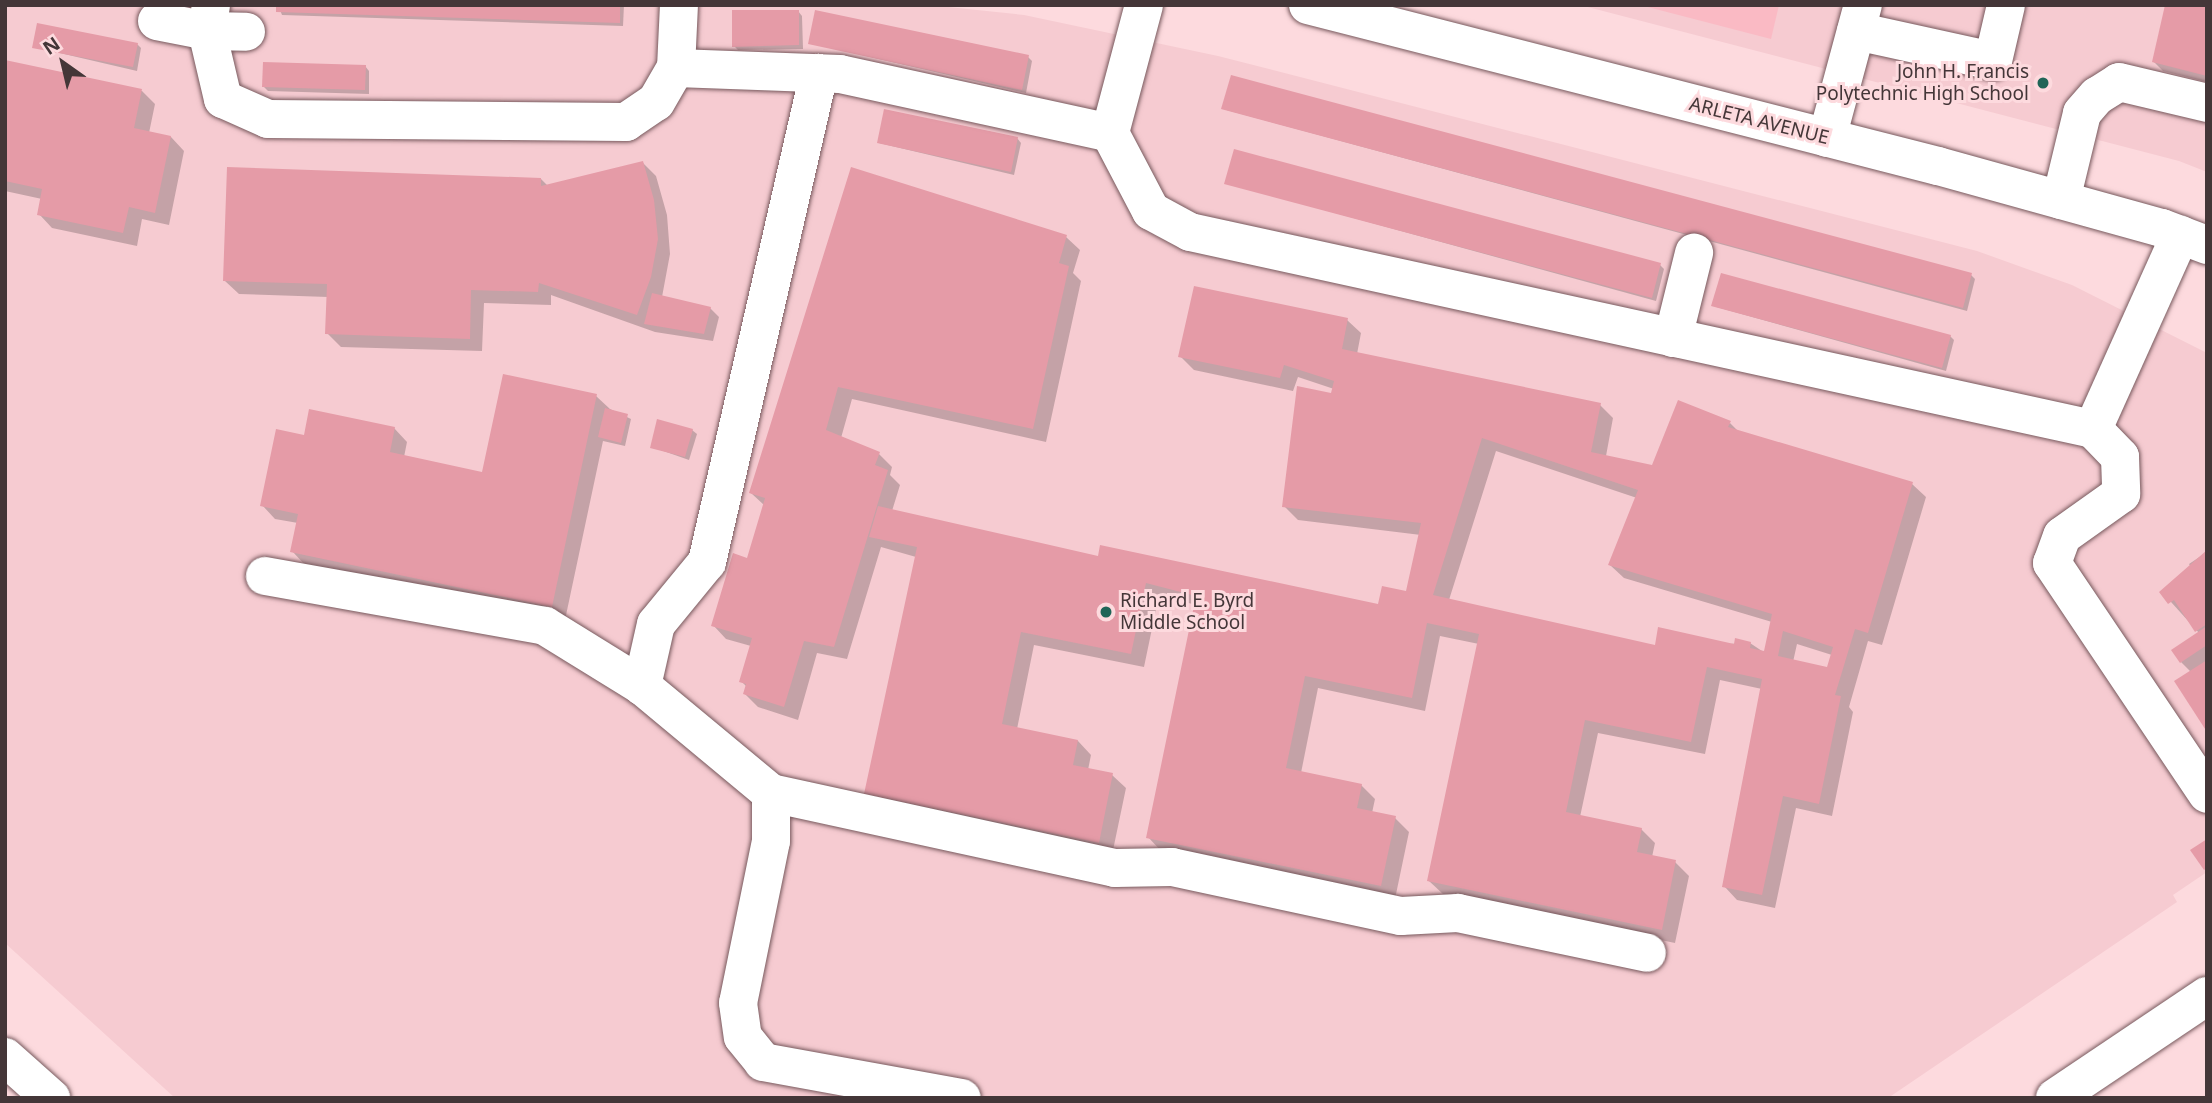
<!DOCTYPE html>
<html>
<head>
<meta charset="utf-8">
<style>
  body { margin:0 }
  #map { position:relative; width:2212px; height:1103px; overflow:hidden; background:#fddade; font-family:"Noto Sans",sans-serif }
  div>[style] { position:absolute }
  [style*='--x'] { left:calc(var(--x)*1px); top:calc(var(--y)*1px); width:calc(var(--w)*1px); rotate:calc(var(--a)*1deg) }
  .built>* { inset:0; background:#f6cbd1 }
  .green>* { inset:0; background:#fabac4 }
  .shadow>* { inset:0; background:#0003 }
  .building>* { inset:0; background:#e59ba7 }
  .roads { filter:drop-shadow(0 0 2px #77595d) drop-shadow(0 0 2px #77595d) }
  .minor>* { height:38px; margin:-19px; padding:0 19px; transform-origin:19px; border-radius:19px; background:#fff }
  .major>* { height:38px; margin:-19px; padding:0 19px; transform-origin:19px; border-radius:19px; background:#fff }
  .highway>* { height:38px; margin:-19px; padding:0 19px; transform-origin:19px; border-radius:19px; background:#fff }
  .dots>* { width:19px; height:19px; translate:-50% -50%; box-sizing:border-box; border:4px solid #fddade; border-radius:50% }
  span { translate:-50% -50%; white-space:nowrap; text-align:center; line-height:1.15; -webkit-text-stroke:6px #fddade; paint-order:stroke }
  .poi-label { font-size:19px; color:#443638 }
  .right { translate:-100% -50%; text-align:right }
  .left { translate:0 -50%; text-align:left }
  .street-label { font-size:19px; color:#443638 }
  .frame { position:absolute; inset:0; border:7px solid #443638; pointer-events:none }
  .north { position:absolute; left:28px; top:28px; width:70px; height:70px; -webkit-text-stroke:5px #fddade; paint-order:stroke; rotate:326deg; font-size:19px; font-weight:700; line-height:28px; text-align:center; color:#443638 }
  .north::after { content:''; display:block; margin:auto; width:24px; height:32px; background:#443638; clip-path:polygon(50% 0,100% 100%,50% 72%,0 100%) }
</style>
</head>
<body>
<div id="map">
  <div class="built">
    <div style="clip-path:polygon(5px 5px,929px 5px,1024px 15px,1218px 56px,1977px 251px,2072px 285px,2207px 353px,2207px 872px,2173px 895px,2177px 902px,1888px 1098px,175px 1098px,5px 943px)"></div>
    <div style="clip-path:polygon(1580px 5px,2207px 5px,2207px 172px,2179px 161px)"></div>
  </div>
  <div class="green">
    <div style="clip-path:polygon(1640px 5px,1779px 5px,1771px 39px)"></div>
  </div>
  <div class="shadow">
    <div style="clip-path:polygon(278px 5px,624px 5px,623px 26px,282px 15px)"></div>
    <div style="clip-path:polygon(2207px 5px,2207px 82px,2163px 71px,2154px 62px)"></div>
    <div style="clip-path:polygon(798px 11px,802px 16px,803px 49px,738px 50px,734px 46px)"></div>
    <div style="clip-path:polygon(810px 43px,1028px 57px,1032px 61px,1026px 93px)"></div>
    <div style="clip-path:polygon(137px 44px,141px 48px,137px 71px,34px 47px)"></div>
    <div style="clip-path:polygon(5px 62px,142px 91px,155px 104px,149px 133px,171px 137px,184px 151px,169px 225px,142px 219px,137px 246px,52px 228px,39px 214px,42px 199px,5px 191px)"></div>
    <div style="clip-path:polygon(365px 66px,369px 71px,369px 94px,268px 91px,264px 87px)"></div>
    <div style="clip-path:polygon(1223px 109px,1971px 275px,1975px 279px,1967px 311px)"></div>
    <div style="clip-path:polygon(1017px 138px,1021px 143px,1014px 175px,879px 143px)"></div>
    <div style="clip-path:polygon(643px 163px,656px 176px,667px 215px,670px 254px,662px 297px,710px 308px,719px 317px,713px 341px,655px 332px,551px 295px,551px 305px,484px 303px,482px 351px,341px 347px,327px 333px,328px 297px,239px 294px,225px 281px,541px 179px,548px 186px)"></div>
    <div style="clip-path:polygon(evenodd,852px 170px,1066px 237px,1080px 250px,1073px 273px,1081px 281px,1046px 442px,852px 399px,841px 438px,879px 454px,892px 467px,890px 475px,900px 485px,892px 511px,1099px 559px,1379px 606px,1408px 593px,1421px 535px,1298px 520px,1284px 506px,1334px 389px,1298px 377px,1293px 391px,1194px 370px,1180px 356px,1347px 320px,1361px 333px,1357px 354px,1600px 405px,1613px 418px,1606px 456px,1653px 467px,1730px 423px,1740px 433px,1912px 484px,1926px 497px,1882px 645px,1868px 641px,1849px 707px,1853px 712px,1832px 816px,1796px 808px,1775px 908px,1737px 900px,1724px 886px,1762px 689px,1720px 680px,1705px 754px,1598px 733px,1580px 817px,1641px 829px,1655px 843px,1652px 857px,1675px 862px,1689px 876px,1675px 943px,1443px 894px,1429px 881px,1479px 644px,1440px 636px,1425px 711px,1318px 688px,1301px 773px,1361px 785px,1375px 799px,1372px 813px,1395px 818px,1409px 832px,1395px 899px,1161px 851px,1148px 837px,1196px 605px,1159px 595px,1144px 667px,1034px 645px,1017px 729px,1078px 741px,1091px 755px,1088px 770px,1112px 775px,1126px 788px,1112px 855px,880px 807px,916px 557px,881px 547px,847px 659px,817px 653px,798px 720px,758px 707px,745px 694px,747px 687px,741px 681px,751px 646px,726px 639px,713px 625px,748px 560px,765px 506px,751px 493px,852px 170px,1496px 451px,1637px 498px,1610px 565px,1624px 578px,1772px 622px,1765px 653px,1750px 643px,1656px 647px,1449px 600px,1496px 451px,852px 170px,1797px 644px,1832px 655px,1828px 669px,1793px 662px,1797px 644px)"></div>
    <div style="clip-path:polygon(1226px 183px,1660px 265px,1664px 269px,1656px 301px)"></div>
    <div style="clip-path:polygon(1713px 306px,1950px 336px,1954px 340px,1946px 371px)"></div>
    <div style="clip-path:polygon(596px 396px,610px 409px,631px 419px,625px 446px,603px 441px,565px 620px,305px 565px,292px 551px,298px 523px,275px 519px,262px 505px,305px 437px,394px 428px,407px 442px,404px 457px,484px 474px)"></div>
    <div style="clip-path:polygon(692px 430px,697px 434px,689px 460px,652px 447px)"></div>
    <div style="clip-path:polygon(2207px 552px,2207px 728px,2191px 672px,2181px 662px,2199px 633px,2162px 592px,2192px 569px,2189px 564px)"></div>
  </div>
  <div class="building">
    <div style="clip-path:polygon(276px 5px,620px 5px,620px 23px,276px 12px)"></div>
    <div style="clip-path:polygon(2165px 5px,2207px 5px,2207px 76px,2152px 62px)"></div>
    <div style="clip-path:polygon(732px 10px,799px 10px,799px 45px,732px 47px)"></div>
    <div style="clip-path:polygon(815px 10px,1029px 55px,1022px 90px,808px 44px)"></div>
    <div style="clip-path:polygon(37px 23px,138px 43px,133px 67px,32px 48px)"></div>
    <div style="clip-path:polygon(5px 60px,142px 89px,134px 128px,171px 136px,155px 213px,129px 207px,123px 233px,37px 215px,42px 189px,5px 181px)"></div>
    <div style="clip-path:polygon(263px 62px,366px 65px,365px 90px,262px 87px)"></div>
    <div style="clip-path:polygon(1231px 75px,1972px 273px,1963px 308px,1221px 109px)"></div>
    <div style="clip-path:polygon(884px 109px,1018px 137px,1011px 172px,877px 143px)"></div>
    <div style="clip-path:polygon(1234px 149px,1661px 263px,1652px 298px,1224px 184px)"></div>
    <div style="clip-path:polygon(643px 161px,654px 200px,658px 239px,651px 277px,637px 315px,539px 283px,538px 292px,471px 290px,470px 339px,325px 334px,327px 284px,223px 281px,227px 167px,541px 178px,541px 186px)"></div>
    <div style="clip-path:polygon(851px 167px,1067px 235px,1059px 263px,1069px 266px,1033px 429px,838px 387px,826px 430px,880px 452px,875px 465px,888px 470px,834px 647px,804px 641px,784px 707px,743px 694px,746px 684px,739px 682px,752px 638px,711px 626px,733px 553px,747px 558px,765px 498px,749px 493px)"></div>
    <div style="clip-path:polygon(1721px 273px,1951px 335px,1942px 368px,1711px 306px)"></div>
    <div style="clip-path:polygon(evenodd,1194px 286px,1348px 318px,1342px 349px,1601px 403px,1591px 452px,1652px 465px,1678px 400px,1731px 421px,1728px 427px,1913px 482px,1868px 633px,1855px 629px,1835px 695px,1841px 696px,1819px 804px,1783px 796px,1762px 895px,1722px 887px,1762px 679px,1707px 667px,1691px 742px,1585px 720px,1566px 812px,1642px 828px,1637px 852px,1676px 860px,1662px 930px,1427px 881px,1479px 634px,1427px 623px,1412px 698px,1305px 676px,1286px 768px,1362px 784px,1357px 808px,1396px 816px,1381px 886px,1146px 838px,1196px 596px,1146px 583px,1131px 654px,1021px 632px,1002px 724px,1078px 740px,1073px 765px,1113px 773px,1099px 843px,864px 794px,917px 547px,869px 537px,878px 506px,1098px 556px,1100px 545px,1378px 604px,1382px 586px,1406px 591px,1421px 523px,1282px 507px,1297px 386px,1331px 393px,1334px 381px,1284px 365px,1280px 378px,1178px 357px,1194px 286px,1482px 438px,1638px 490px,1608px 565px,1772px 614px,1764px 651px,1750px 648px,1751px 642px,1735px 638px,1734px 644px,1658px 627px,1655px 645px,1433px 595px,1482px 438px,1194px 286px,1783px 631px,1833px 647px,1827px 667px,1778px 656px,1783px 631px)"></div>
    <div style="clip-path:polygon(652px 293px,711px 307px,704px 334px,644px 324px)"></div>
    <div style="clip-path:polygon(503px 374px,597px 394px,552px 607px,290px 552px,298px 514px,260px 506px,276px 429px,304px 435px,309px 409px,395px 427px,390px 452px,482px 472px)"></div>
    <div style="clip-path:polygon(605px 408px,628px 414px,621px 443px,598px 437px)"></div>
    <div style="clip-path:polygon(657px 419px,693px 429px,685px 457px,650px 448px)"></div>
    <div style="clip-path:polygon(2207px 550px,2207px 624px,2195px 632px,2174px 600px,2168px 604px,2159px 592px)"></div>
    <div style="clip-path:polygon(2207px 626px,2207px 645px,2180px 663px,2171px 650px)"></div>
    <div style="clip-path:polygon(2207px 660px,2207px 732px,2174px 681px)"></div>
    <div style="clip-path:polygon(2207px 839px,2207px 868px,2204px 870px,2190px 850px)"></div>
  </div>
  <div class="roads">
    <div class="minor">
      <div style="--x:211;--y:5;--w:26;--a:99"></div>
      <div style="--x:207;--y:31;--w:70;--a:76.8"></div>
      <div style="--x:223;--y:99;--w:49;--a:24"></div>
      <div style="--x:268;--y:119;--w:358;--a:0.5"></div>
      <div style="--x:626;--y:122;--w:36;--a:-34"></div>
      <div style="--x:656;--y:102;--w:39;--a:-60"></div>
      <div style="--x:676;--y:68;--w:63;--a:-87.3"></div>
      <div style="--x:1144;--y:5;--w:132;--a:104.9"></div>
      <div style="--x:1110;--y:133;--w:88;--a:62.3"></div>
      <div style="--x:1151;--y:211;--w:44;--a:28.3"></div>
      <div style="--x:1190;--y:232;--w:924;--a:12.31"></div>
      <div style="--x:2093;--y:429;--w:39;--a:46"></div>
      <div style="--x:2120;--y:457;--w:37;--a:88"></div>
      <div style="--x:2121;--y:494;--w:72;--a:144.6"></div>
      <div style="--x:2062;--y:536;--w:29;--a:110"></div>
      <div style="--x:2052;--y:563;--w:278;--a:56.1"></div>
      <div style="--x:157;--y:21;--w:51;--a:11.3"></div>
      <div style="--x:207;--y:31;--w:39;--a:1"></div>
      <div style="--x:1856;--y:31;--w:140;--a:12.4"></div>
      <div style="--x:1993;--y:61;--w:57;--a:-76.9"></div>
      <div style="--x:676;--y:68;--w:164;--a:2.1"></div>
      <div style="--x:840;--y:74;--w:276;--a:12.3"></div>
      <div style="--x:819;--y:73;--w:502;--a:102.9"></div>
      <div style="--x:707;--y:562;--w:80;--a:129.4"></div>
      <div style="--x:656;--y:624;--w:64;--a:102.7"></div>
      <div style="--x:642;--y:686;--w:168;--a:39.7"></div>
      <div style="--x:771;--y:793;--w:48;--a:90"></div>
      <div style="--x:771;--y:841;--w:165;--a:101.5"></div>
      <div style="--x:738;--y:1003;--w:34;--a:82"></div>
      <div style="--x:743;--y:1037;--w:32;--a:51"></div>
      <div style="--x:763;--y:1062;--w:202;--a:10.3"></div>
      <div style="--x:1827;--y:138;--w:138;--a:-74.9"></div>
      <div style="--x:2061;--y:200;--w:89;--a:-76.4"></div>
      <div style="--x:2082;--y:113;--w:23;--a:-49"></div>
      <div style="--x:2097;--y:96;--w:26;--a:-32"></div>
      <div style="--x:2119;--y:82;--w:90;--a:13.4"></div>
      <div style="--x:1673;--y:338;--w:88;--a:-76.1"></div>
      <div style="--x:2093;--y:429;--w:213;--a:-65.8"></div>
      <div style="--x:265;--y:576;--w:284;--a:10.1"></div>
      <div style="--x:545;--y:626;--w:114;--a:31.7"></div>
      <div style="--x:771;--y:793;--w:352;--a:12.3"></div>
      <div style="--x:1115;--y:868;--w:57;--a:-1"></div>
      <div style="--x:1172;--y:867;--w:234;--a:12.1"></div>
      <div style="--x:1401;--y:916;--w:57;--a:-3"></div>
      <div style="--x:1458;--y:913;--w:193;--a:11.9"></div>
    </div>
    <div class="major">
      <div style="--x:1308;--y:5;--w:650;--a:14.34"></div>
      <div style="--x:1938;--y:166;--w:232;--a:15.5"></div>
      <div style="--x:2162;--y:228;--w:48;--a:20.7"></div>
      <div style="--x:2055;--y:1098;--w:183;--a:-33.9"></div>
    </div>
    <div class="highway">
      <div style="--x:5;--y:1057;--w:62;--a:41.7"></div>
    </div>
  </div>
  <div class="dots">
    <div style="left:2043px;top:83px;background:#206557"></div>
    <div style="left:1106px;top:612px;background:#206557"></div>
  </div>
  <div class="poi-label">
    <span class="right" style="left:2029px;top:83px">John H. Francis<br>Polytechnic High School</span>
    <span class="left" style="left:1120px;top:612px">Richard E. Byrd<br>Middle School</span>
  </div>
  <div class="street-label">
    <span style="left:1759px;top:121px;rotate:14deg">ARLETA AVENUE</span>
  </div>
  <div class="frame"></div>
  <div class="north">N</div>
</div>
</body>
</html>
